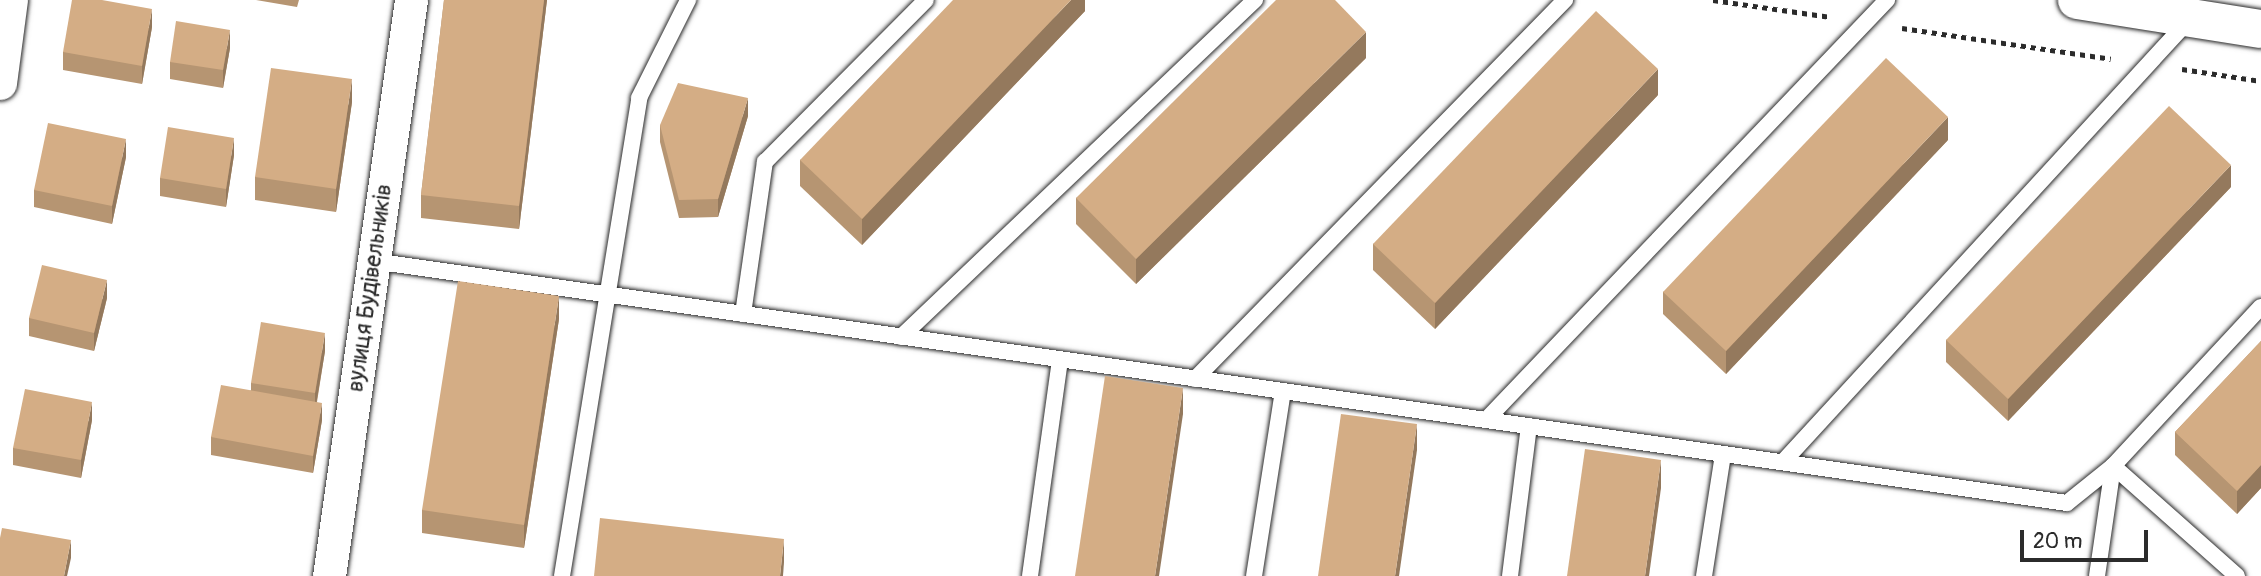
<!DOCTYPE html>
<html>
<head>
<meta charset="utf-8">
<style>
  body { margin:0 }
  #map { position:relative; width:2261px; height:576px; overflow:hidden; background:#fff; font-family:Pangolin,sans-serif }
  div>[style] { position:absolute }
  [style*='--x'] { left:calc(var(--x)*1px); top:calc(var(--y)*1px); width:calc(var(--w)*1px); rotate:calc(var(--a)*1deg) }
  .path>* { height:4.5px; margin-top:-2.25px; transform-origin:0; background:repeating-linear-gradient(90deg,#2b2b2b 0 5px,transparent 0 10px) }
  .roads { filter:drop-shadow(0 0 2px #2b2b2b) drop-shadow(0 0 2px #2b2b2b) }
  .lane>* { height:16px; margin:-8px; padding:0 8px; transform-origin:8px; border-radius:8px; background:#fff }
  .street>* { height:33px; margin:-16.5px; padding:0 16.5px; transform-origin:16.5px; border-radius:16.5px; background:#fff }
  .secondary>* { height:38px; margin:-19px; padding:0 19px; transform-origin:19px; border-radius:19px; background:#fff }
  .wall>* { inset:0; background:#b69572 }
  .shaded-wall>* { inset:0; background:#94795d }
  .building>* { inset:0; background:#d4ad85 }
  span { translate:-50% -50%; white-space:nowrap; text-align:center; line-height:1.15; -webkit-text-stroke:5px #fff; paint-order:stroke }
  .street-label { font-size:23px; color:#2b2b2b }
  .scale { position:absolute; left:2020px; top:530px; width:128px; height:32px; box-sizing:border-box; border:4px solid #2b2b2b; border-top:0; padding-left:9px; font-size:21px; line-height:24px; white-space:nowrap; color:#2b2b2b; -webkit-text-stroke:5px #fff; paint-order:stroke }
</style>
</head>
<body>
<div id="map">
  <div class="path">
    <div style="--x:1713;--y:0;--w:119;--a:8.2"></div>
    <div style="--x:1902;--y:28;--w:211;--a:8.4"></div>
    <div style="--x:2182;--y:69;--w:80;--a:8.6"></div>
  </div>
  <div class="roads">
    <div class="lane">
      <div style="--x:373;--y:261;--w:1711;--a:8.13"></div>
      <div style="--x:2067;--y:503;--w:59;--a:-38.8"></div>
      <div style="--x:743;--y:314;--w:154;--a:-81.8"></div>
      <div style="--x:765;--y:162;--w:228;--a:-45.2"></div>
      <div style="--x:901;--y:337;--w:489;--a:-43.6"></div>
      <div style="--x:1195;--y:379;--w:530;--a:-45.69"></div>
      <div style="--x:1486;--y:420;--w:581;--a:-46.33"></div>
      <div style="--x:1783;--y:462;--w:599;--a:-47.44"></div>
      <div style="--x:562;--y:576;--w:484;--a:-80.8"></div>
      <div style="--x:639;--y:98;--w:110;--a:-63.4"></div>
      <div style="--x:1030;--y:576;--w:218;--a:-82.1"></div>
      <div style="--x:1254;--y:576;--w:187;--a:-81.1"></div>
      <div style="--x:1510;--y:576;--w:151;--a:-82.8"></div>
      <div style="--x:1704;--y:576;--w:123;--a:-81.1"></div>
      <div style="--x:2097;--y:576;--w:111;--a:-81.7"></div>
      <div style="--x:2237;--y:576;--w:166;--a:-138.4"></div>
      <div style="--x:2113;--y:466;--w:217;--a:-47.1"></div>
    </div>
    <div class="street">
      <div style="--x:0;--y:83;--w:84;--a:-82.5"></div>
      <div style="--x:329;--y:576;--w:582;--a:-81.9"></div>
    </div>
    <div class="secondary">
      <div style="--x:2077;--y:0;--w:186;--a:9"></div>
    </div>
  </div>
  <div class="wall">
    <div style="clip-path:polygon(256px 0,299px 0,297px 7px)"></div>
    <div style="clip-path:polygon(444px 0,547px 0,519px 229px,421px 218px,421px 195px)"></div>
    <div style="clip-path:polygon(1085px 0,1085px 11px,862px 245px,800px 186px,800px 160px)"></div>
    <div style="clip-path:polygon(152px 27px,142px 84px,63px 70px,63px 52px)"></div>
    <div style="clip-path:polygon(230px 48px,223px 88px,170px 79px,170px 62px)"></div>
    <div style="clip-path:polygon(1366px 58px,1136px 284px,1076px 224px,1076px 198px)"></div>
    <div style="clip-path:polygon(1658px 95px,1435px 329px,1373px 270px,1373px 244px)"></div>
    <div style="clip-path:polygon(352px 102px,336px 212px,255px 200px,255px 177px)"></div>
    <div style="clip-path:polygon(748px 116px,718px 217px,679px 218px,660px 142px,660px 125px)"></div>
    <div style="clip-path:polygon(1948px 140px,1726px 374px,1663px 314px,1663px 292px)"></div>
    <div style="clip-path:polygon(234px 155px,226px 207px,160px 196px,160px 178px)"></div>
    <div style="clip-path:polygon(126px 157px,112px 224px,34px 207px,34px 190px)"></div>
    <div style="clip-path:polygon(2231px 187px,2008px 421px,1946px 362px,1946px 340px)"></div>
    <div style="clip-path:polygon(107px 298px,94px 351px,29px 336px,29px 318px)"></div>
    <div style="clip-path:polygon(559px 319px,524px 548px,422px 533px,422px 510px)"></div>
    <div style="clip-path:polygon(2261px 341px,2261px 488px,2237px 514px,2175px 455px,2175px 432px)"></div>
    <div style="clip-path:polygon(325px 351px,317px 402px,322px 420px,313px 473px,211px 455px,211px 437px,251px 390px,251px 383px)"></div>
    <div style="clip-path:polygon(92px 420px,81px 478px,13px 465px,13px 448px)"></div>
  </div>
  <div class="shaded-wall">
    <div style="clip-path:polygon(544px 0,547px 0,519px 229px,519px 206px)"></div>
    <div style="clip-path:polygon(1071px 0,1085px 0,1085px 11px,862px 245px,862px 219px)"></div>
    <div style="clip-path:polygon(152px 9px,152px 27px,142px 84px,142px 66px)"></div>
    <div style="clip-path:polygon(230px 30px,230px 48px,223px 88px,223px 70px)"></div>
    <div style="clip-path:polygon(1366px 32px,1366px 58px,1136px 284px,1136px 259px)"></div>
    <div style="clip-path:polygon(1658px 69px,1658px 95px,1435px 329px,1435px 303px)"></div>
    <div style="clip-path:polygon(352px 79px,352px 102px,336px 212px,336px 189px)"></div>
    <div style="clip-path:polygon(748px 98px,748px 116px,718px 217px,718px 199px)"></div>
    <div style="clip-path:polygon(1948px 117px,1948px 140px,1726px 374px,1726px 351px)"></div>
    <div style="clip-path:polygon(234px 138px,234px 155px,226px 207px,226px 189px)"></div>
    <div style="clip-path:polygon(126px 139px,126px 157px,112px 224px,112px 206px)"></div>
    <div style="clip-path:polygon(2231px 165px,2231px 187px,2008px 421px,2008px 399px)"></div>
    <div style="clip-path:polygon(107px 280px,107px 298px,94px 351px,94px 333px)"></div>
    <div style="clip-path:polygon(559px 296px,559px 319px,524px 548px,524px 525px)"></div>
    <div style="clip-path:polygon(325px 333px,325px 351px,315px 411px,315px 393px)"></div>
    <div style="clip-path:polygon(1183px 388px,1183px 414px,1159px 576px,1155px 576px)"></div>
    <div style="clip-path:polygon(92px 402px,92px 420px,81px 478px,81px 460px)"></div>
    <div style="clip-path:polygon(322px 403px,322px 420px,313px 473px,313px 456px)"></div>
    <div style="clip-path:polygon(1417px 424px,1417px 450px,1399px 576px,1395px 576px)"></div>
    <div style="clip-path:polygon(1661px 460px,1661px 488px,1649px 576px,1645px 576px)"></div>
    <div style="clip-path:polygon(2261px 465px,2261px 488px,2237px 514px,2237px 491px)"></div>
    <div style="clip-path:polygon(784px 539px,784px 562px,783px 576px,780px 576px)"></div>
    <div style="clip-path:polygon(71px 540px,71px 558px,67px 576px,64px 576px)"></div>
  </div>
  <div class="building">
    <div style="clip-path:polygon(72px 0,102px 0,152px 9px,142px 66px,63px 52px)"></div>
    <div style="clip-path:polygon(444px 0,544px 0,519px 206px,421px 195px)"></div>
    <div style="clip-path:polygon(953px 0,1071px 0,862px 219px,800px 160px)"></div>
    <div style="clip-path:polygon(1276px 0,1335px 0,1366px 32px,1136px 259px,1076px 198px)"></div>
    <div style="clip-path:polygon(1596px 11px,1658px 69px,1435px 303px,1373px 244px)"></div>
    <div style="clip-path:polygon(176px 21px,230px 30px,223px 70px,170px 62px)"></div>
    <div style="clip-path:polygon(1886px 58px,1948px 117px,1726px 351px,1663px 292px)"></div>
    <div style="clip-path:polygon(271px 68px,352px 79px,336px 189px,255px 177px)"></div>
    <div style="clip-path:polygon(678px 83px,748px 98px,718px 199px,679px 200px,660px 125px)"></div>
    <div style="clip-path:polygon(2169px 106px,2231px 165px,2008px 399px,1946px 340px)"></div>
    <div style="clip-path:polygon(48px 123px,126px 139px,112px 206px,34px 190px)"></div>
    <div style="clip-path:polygon(168px 127px,234px 138px,226px 189px,160px 178px)"></div>
    <div style="clip-path:polygon(42px 265px,107px 280px,94px 333px,29px 318px)"></div>
    <div style="clip-path:polygon(458px 281px,559px 296px,524px 525px,422px 510px)"></div>
    <div style="clip-path:polygon(261px 322px,325px 333px,315px 393px,251px 383px)"></div>
    <div style="clip-path:polygon(2261px 341px,2261px 465px,2237px 491px,2175px 432px)"></div>
    <div style="clip-path:polygon(1105px 376px,1183px 388px,1155px 576px,1075px 576px)"></div>
    <div style="clip-path:polygon(221px 385px,322px 403px,313px 456px,211px 437px)"></div>
    <div style="clip-path:polygon(25px 389px,92px 402px,81px 460px,13px 448px)"></div>
    <div style="clip-path:polygon(1341px 414px,1417px 424px,1395px 576px,1318px 576px)"></div>
    <div style="clip-path:polygon(1585px 449px,1661px 460px,1645px 576px,1567px 576px)"></div>
    <div style="clip-path:polygon(600px 518px,784px 539px,780px 576px,594px 576px)"></div>
    <div style="clip-path:polygon(2px 528px,71px 540px,64px 576px,0 576px,0 538px)"></div>
  </div>
  <div class="street-label">
    <span style="left:370px;top:288px;rotate:-82deg">вулиця Будівельників</span>
  </div>
  <div class="scale">20 m</div>
</div>
</body>
</html>
